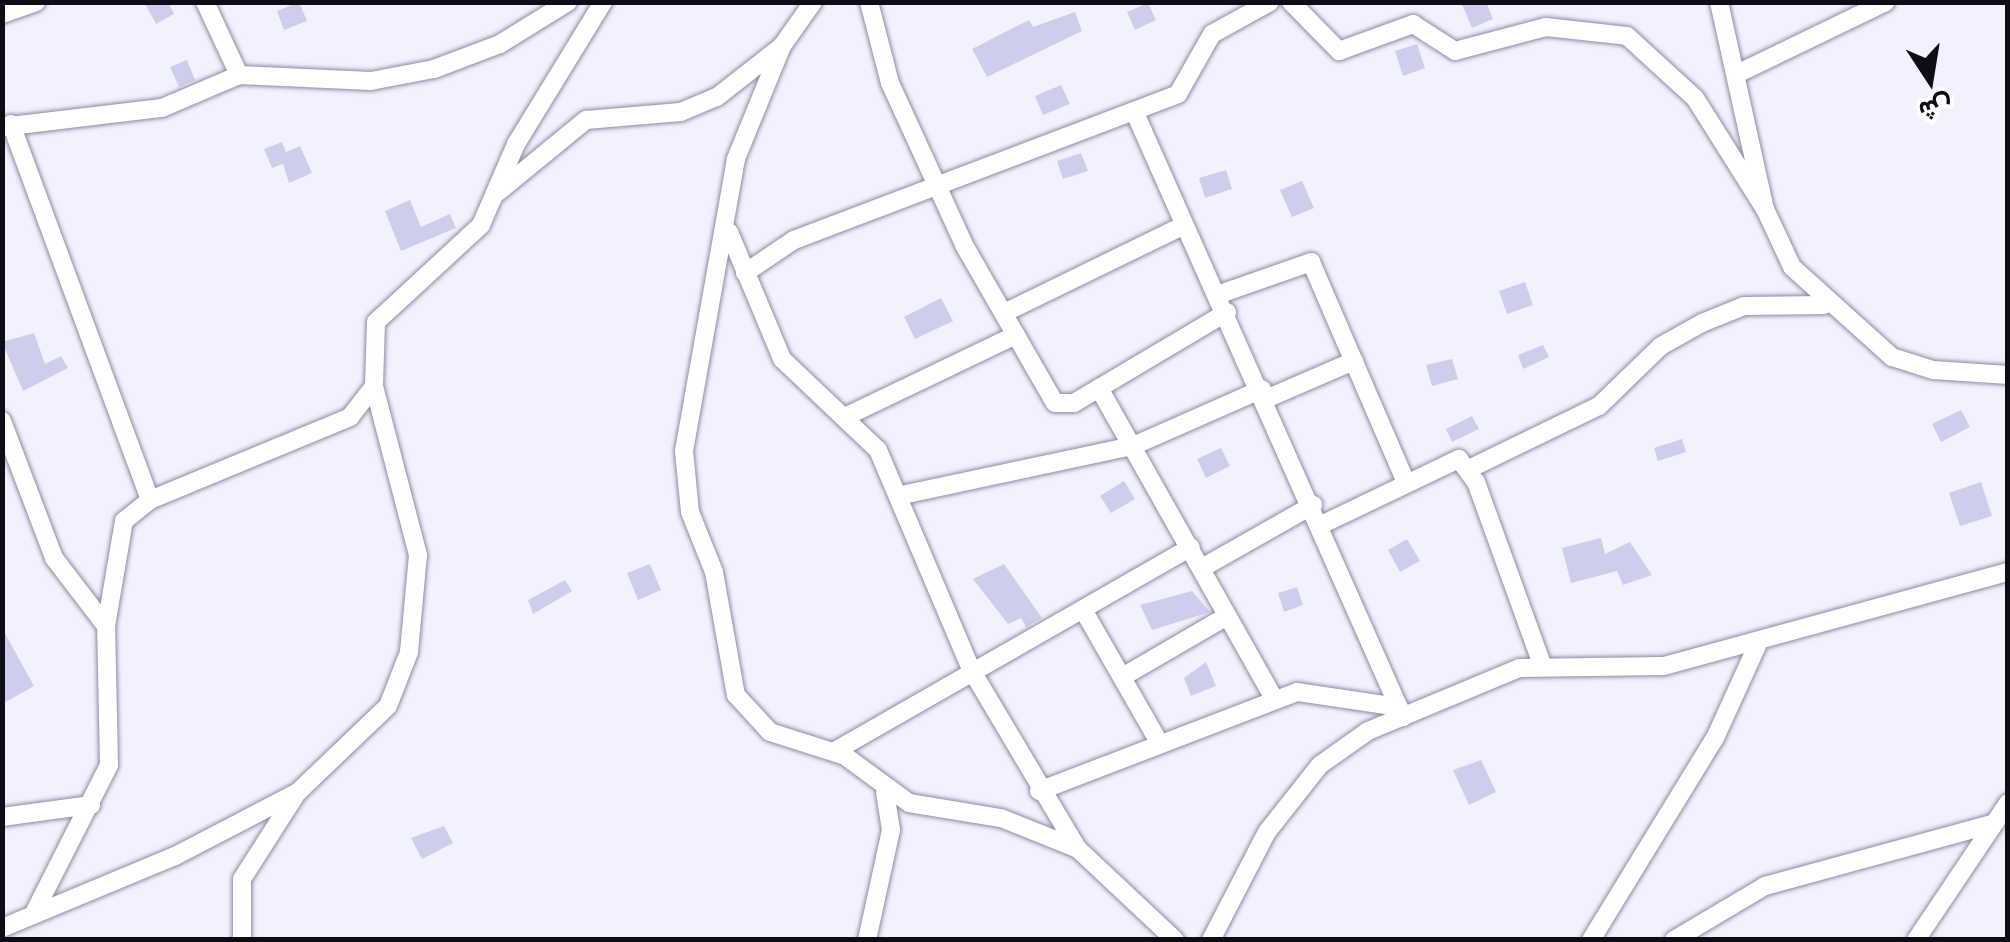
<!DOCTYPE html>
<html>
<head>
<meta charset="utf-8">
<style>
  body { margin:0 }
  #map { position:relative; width:2010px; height:942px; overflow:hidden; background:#f2f1fe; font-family:"Public Sans",Vazirmatn,sans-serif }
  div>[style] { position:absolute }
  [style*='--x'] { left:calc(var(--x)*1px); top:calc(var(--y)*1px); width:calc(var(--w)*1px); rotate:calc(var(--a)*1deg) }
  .building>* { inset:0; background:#cfcdec }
  .roads { filter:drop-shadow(0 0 2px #8c8aa6) drop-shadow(0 0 2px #8c8aa6) }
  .minor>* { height:18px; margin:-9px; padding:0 9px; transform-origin:9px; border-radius:9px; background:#fff }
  span { translate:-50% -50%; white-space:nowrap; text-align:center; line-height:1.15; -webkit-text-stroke:10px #fff; paint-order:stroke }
  .frame { position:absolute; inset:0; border:5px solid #0e0d17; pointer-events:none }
  .north { position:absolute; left:1880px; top:30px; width:100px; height:100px; -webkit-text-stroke:8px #fff; paint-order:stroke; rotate:168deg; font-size:28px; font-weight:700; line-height:40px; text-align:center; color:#0e0d17 }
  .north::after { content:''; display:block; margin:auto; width:35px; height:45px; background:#0e0d17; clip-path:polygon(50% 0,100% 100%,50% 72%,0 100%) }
</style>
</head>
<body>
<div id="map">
  <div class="building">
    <div style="clip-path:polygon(144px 2px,168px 2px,174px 14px,156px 24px)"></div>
    <div style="clip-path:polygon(299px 2px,307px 21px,284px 30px,277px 11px)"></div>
    <div style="clip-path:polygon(1461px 2px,1486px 2px,1493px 19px,1472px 28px)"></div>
    <div style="clip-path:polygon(1148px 3px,1156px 20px,1135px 30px,1127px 12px)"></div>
    <div style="clip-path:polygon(1075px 12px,1082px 31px,987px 77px,972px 49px,1029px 20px,1033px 27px)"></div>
    <div style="clip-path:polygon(1417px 44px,1425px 68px,1403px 76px,1395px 51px)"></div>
    <div style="clip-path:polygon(187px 60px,195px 80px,179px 87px,170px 67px)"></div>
    <div style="clip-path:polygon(1061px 85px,1070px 104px,1043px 115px,1035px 96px)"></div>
    <div style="clip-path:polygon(282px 142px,286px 152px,300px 146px,312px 173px,289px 183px,283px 164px,272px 168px,264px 149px)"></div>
    <div style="clip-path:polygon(1081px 153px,1088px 171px,1063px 179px,1057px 161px)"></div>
    <div style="clip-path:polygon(1226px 170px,1232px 189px,1205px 198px,1199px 178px)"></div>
    <div style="clip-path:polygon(1302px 181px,1314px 208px,1292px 217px,1280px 190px)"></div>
    <div style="clip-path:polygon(410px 200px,421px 227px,450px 214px,456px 228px,401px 251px,385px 211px)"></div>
    <div style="clip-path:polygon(1525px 282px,1533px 305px,1507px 314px,1499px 291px)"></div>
    <div style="clip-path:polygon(941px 298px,953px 321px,915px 339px,904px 317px)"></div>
    <div style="clip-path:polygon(34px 333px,45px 364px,61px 356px,68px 368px,23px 391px,2px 342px)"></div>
    <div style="clip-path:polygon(1543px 345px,1549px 357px,1523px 369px,1518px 355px)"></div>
    <div style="clip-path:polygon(1452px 359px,1458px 379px,1432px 386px,1426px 365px)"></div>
    <div style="clip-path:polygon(1961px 410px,1970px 427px,1941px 442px,1932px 424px)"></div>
    <div style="clip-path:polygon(1472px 416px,1479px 429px,1452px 442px,1446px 429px)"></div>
    <div style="clip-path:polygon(1682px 439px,1686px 452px,1658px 461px,1654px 448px)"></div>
    <div style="clip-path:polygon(1221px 448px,1230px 466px,1206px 478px,1197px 459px)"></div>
    <div style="clip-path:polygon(1124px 481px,1135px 499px,1111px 513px,1100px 496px)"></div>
    <div style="clip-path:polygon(1981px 482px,1992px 516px,1960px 526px,1949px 493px)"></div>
    <div style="clip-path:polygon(1601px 538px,1605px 554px,1630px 542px,1652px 575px,1623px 585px,1617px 571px,1571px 583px,1562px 548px)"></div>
    <div style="clip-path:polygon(1407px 539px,1420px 561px,1400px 572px,1388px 550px)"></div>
    <div style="clip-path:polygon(650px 564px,661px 590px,638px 600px,627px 573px)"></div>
    <div style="clip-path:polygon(1004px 564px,1042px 618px,1026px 627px,1021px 618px,1008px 624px,973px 579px)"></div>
    <div style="clip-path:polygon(565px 580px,572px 591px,533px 614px,528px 600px)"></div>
    <div style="clip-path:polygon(1297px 587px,1303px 605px,1284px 612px,1278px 593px)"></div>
    <div style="clip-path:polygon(1192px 591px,1210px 612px,1152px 630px,1140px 605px)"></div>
    <div style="clip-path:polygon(2px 628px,34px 686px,2px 704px)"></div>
    <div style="clip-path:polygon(1206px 662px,1216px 686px,1191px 696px,1184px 678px)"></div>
    <div style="clip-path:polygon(1481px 760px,1496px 792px,1469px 805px,1453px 770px)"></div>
    <div style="clip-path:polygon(444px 826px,453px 843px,422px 859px,411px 838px)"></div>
  </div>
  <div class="roads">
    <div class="minor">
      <div style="--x:205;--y:2;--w:81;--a:65"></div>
      <div style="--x:869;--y:2;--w:84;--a:75.5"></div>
      <div style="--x:890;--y:83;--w:178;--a:65.4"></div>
      <div style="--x:964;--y:245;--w:182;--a:60.1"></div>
      <div style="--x:1055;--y:403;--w:19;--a:0"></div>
      <div style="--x:1074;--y:403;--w:178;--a:-30.7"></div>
      <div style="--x:1291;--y:2;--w:69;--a:45.6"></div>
      <div style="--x:1339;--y:51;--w:79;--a:-20"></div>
      <div style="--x:1413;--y:24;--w:50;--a:32.7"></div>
      <div style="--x:1455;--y:51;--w:94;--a:-14.8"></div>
      <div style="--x:1546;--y:27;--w:81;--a:6.3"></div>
      <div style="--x:1627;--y:36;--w:92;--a:42.4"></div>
      <div style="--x:1695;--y:98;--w:131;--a:57.8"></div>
      <div style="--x:1719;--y:2;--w:212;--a:77.5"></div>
      <div style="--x:1765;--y:209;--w:64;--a:65"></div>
      <div style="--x:1792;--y:267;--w:135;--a:42"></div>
      <div style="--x:1892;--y:357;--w:43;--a:17.6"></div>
      <div style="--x:1933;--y:370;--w:75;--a:3.8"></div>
      <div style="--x:2;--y:14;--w:36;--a:-19"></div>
      <div style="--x:782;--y:46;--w:122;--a:112.2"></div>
      <div style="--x:736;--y:159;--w:297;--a:100.1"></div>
      <div style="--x:684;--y:451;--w:61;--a:84.4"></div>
      <div style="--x:690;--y:512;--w:65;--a:68.2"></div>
      <div style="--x:714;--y:572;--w:125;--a:79.9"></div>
      <div style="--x:736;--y:695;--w:50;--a:47.4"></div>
      <div style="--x:770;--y:732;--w:79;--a:17.7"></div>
      <div style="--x:845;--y:756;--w:79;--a:36.3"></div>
      <div style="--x:909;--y:803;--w:93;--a:9.3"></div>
      <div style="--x:1001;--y:818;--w:83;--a:21.9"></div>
      <div style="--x:1078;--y:849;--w:133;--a:43.2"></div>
      <div style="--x:1739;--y:73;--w:163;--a:-25.8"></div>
      <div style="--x:1135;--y:113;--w:661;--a:66.07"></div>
      <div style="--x:11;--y:124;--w:401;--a:69.7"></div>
      <div style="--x:2;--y:127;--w:161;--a:-6.8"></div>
      <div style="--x:162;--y:108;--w:84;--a:-23.2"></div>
      <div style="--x:239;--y:75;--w:132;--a:2.6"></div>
      <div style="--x:371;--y:81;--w:64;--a:-10.8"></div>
      <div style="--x:434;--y:69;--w:71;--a:-20.7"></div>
      <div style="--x:500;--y:44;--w:80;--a:-31.7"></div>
      <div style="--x:498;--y:192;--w:114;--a:-39.3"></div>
      <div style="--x:586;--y:120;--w:95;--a:-4.8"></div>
      <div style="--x:681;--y:112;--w:39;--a:-23"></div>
      <div style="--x:717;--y:97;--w:83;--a:-38.1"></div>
      <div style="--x:782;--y:46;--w:54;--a:-54.8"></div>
      <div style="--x:729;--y:232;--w:138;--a:67.3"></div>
      <div style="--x:782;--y:359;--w:132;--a:43.5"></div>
      <div style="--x:878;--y:450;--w:240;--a:67"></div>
      <div style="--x:972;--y:671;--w:206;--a:59.3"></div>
      <div style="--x:745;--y:273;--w:59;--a:-34"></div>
      <div style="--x:794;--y:240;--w:411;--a:-20.8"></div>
      <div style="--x:1178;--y:94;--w:69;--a:-60.5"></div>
      <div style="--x:1212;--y:34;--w:66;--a:-28.9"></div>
      <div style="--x:1217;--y:295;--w:100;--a:-19.3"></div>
      <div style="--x:1311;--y:262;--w:237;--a:66.7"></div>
      <div style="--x:1004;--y:313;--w:196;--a:-26"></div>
      <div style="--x:1099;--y:388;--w:357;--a:60.6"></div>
      <div style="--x:1266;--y:399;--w:96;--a:-23.4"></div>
      <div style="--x:849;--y:415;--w:185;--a:-25.6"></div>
      <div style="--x:2;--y:421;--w:147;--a:69.2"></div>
      <div style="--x:54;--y:558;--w:86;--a:52.6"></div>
      <div style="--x:1469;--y:469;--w:144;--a:-25.9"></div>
      <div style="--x:1599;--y:406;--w:86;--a:-44.1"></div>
      <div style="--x:1661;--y:346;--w:47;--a:-29.3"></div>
      <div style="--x:1702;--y:323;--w:45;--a:-22"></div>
      <div style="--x:1744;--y:306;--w:80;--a:-0.7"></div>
      <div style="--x:902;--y:495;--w:236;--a:-12"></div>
      <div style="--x:1133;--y:446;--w:141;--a:-23.8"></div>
      <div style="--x:1321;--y:525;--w:153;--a:-25.6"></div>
      <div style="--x:1459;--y:459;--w:29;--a:54"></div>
      <div style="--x:1476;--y:482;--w:194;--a:70.1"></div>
      <div style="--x:1202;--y:568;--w:128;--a:-29.6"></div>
      <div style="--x:1085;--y:613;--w:151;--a:60.2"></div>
      <div style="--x:1124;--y:676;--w:119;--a:-30.2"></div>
      <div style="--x:835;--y:751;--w:410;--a:-29.8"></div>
      <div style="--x:1039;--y:791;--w:276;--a:-21"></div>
      <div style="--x:1297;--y:692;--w:103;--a:8.4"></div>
      <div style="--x:2;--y:817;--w:90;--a:-7.7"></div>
      <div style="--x:33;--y:915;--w:168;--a:-63.1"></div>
      <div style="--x:109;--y:765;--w:139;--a:-91.2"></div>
      <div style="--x:106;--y:626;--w:107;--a:-80.3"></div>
      <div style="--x:124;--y:521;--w:33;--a:-39"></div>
      <div style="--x:150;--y:500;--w:217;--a:-22.5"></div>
      <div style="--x:350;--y:417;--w:39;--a:-52"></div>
      <div style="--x:2;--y:928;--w:187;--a:-22.6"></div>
      <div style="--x:175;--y:856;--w:139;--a:-27.5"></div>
      <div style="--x:298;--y:792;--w:124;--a:-43.7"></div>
      <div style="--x:388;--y:706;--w:58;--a:-68.7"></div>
      <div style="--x:409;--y:652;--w:97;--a:-84.7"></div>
      <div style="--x:418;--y:555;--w:175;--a:-104.6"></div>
      <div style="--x:374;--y:386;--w:64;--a:-88.2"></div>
      <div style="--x:376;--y:322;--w:143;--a:-42.7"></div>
      <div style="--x:481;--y:225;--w:88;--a:-66.6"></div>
      <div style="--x:516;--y:144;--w:167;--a:-58.5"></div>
      <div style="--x:242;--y:940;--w:61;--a:-90"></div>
      <div style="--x:242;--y:879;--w:98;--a:-57.4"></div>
      <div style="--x:867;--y:940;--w:113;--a:-77.7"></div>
      <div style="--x:891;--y:830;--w:38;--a:-99"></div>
      <div style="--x:1211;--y:940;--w:122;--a:-62.6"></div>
      <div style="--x:1267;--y:832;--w:85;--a:-51.7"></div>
      <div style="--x:1320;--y:765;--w:59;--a:-35.3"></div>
      <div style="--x:1368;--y:731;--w:164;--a:-22.6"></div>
      <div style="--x:1519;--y:668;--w:145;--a:-0.8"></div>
      <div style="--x:1664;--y:666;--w:357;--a:-15.3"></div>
      <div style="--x:1591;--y:940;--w:237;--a:-58.5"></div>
      <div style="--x:1715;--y:738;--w:101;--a:-65.5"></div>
      <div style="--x:1674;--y:940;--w:106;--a:-30.7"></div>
      <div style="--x:1765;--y:886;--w:238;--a:-15.3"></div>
      <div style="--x:1916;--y:940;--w:165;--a:-56.1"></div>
    </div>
  </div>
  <div class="frame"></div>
  <div class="north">ش</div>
</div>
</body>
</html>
